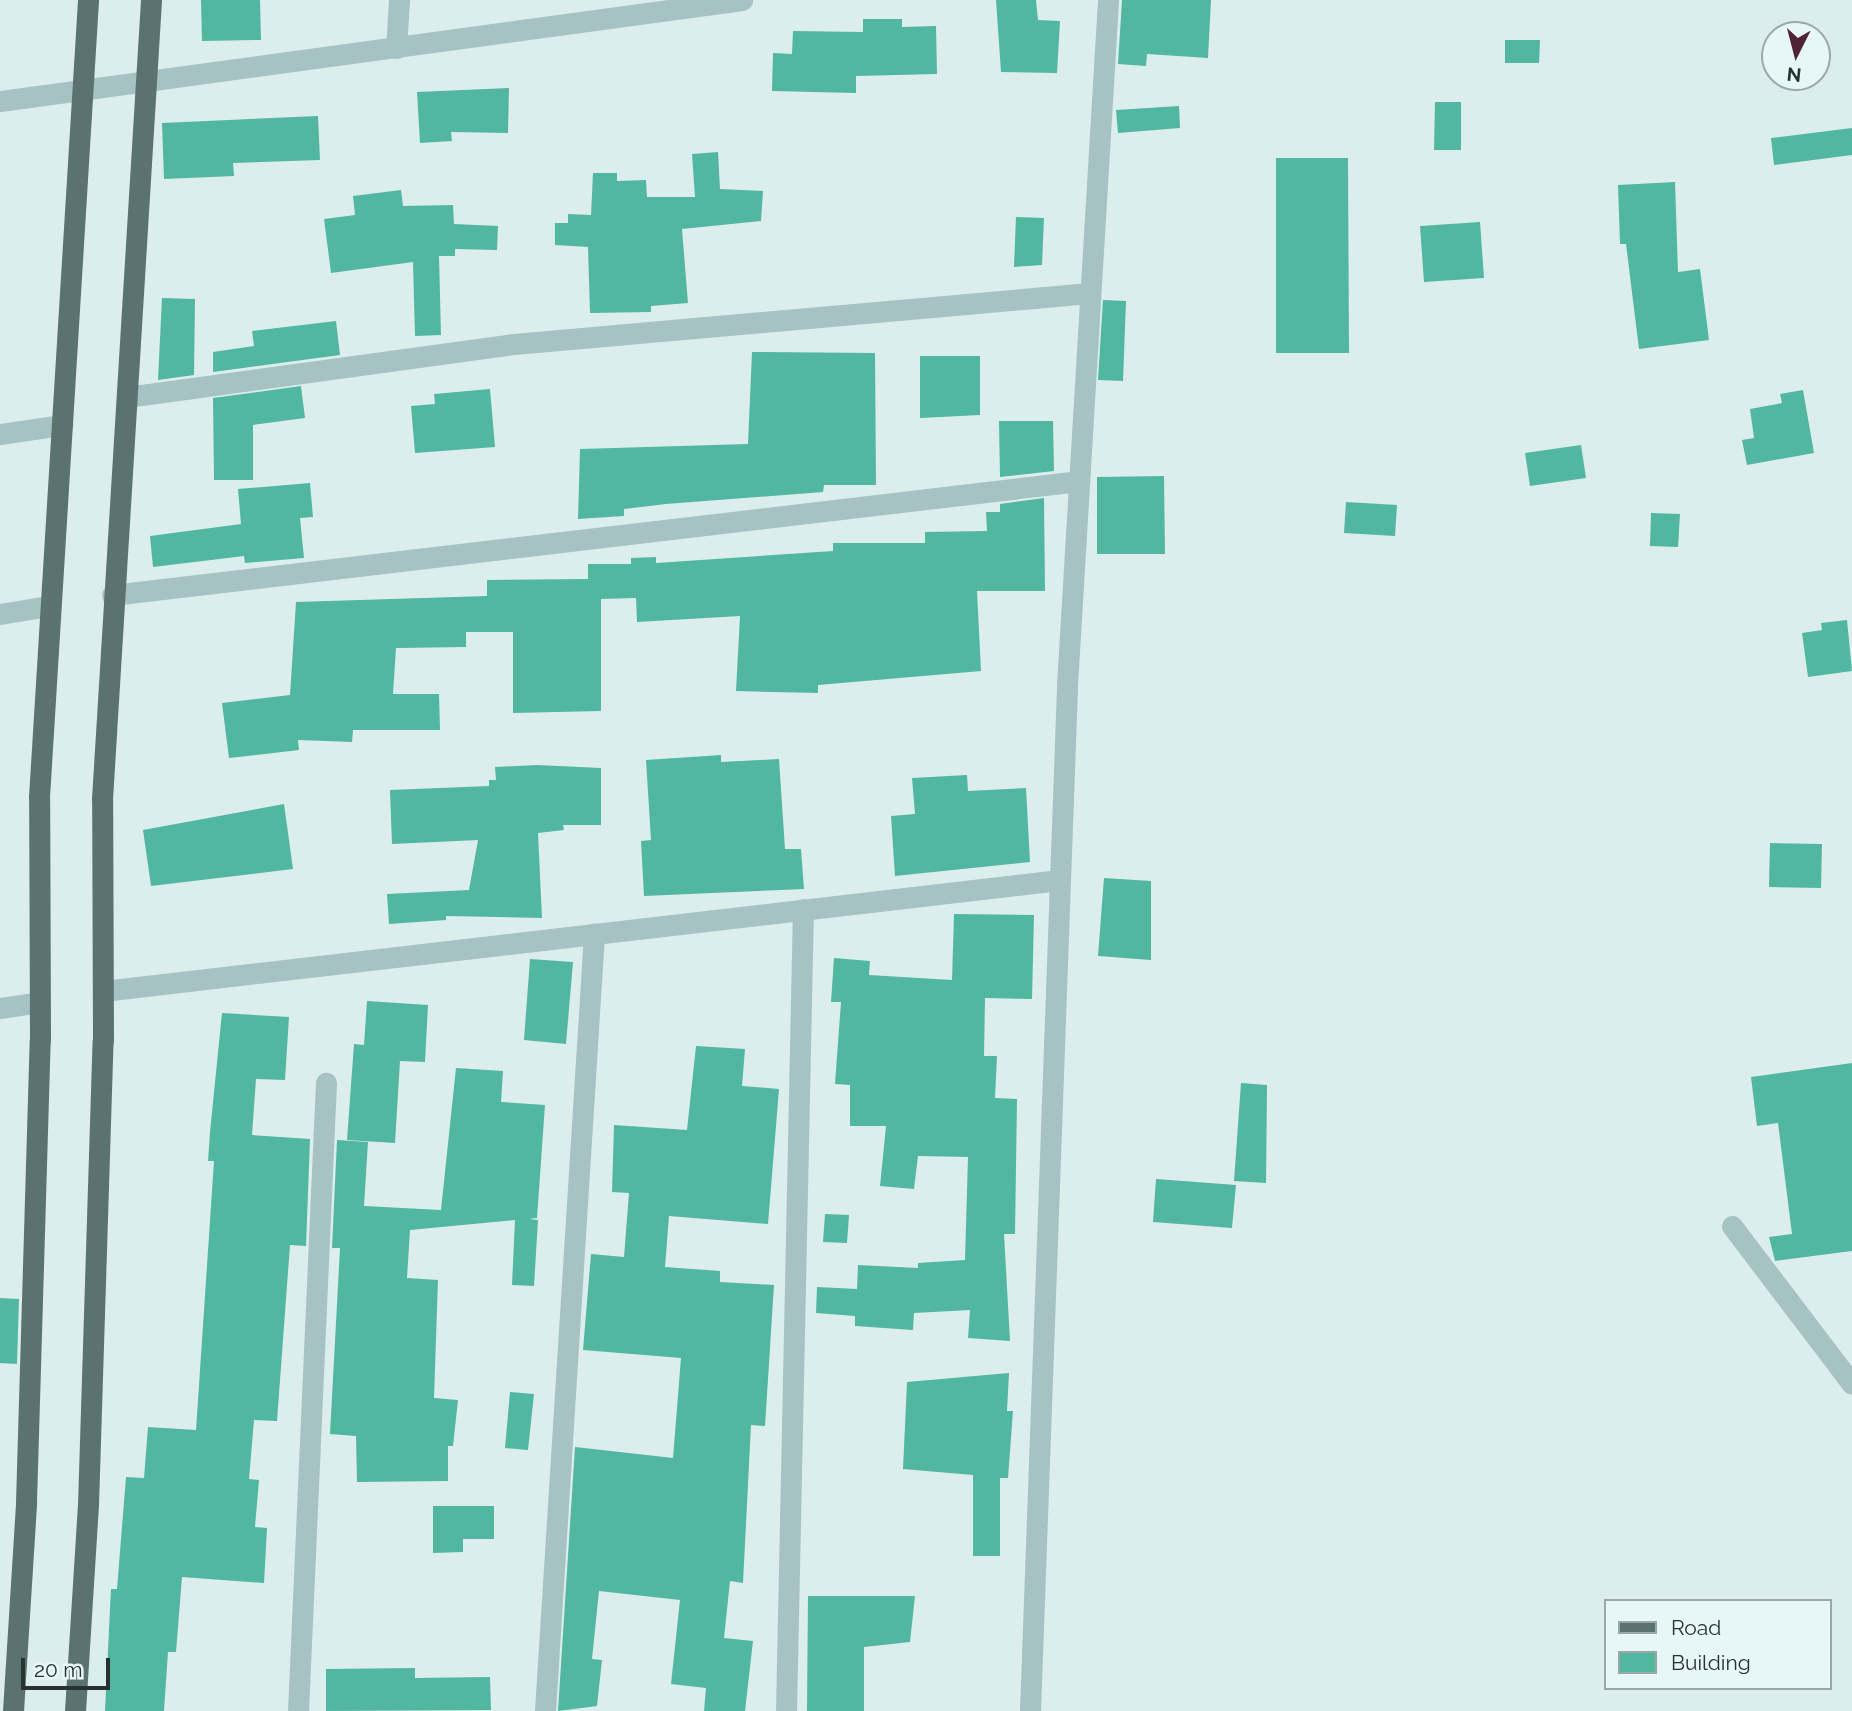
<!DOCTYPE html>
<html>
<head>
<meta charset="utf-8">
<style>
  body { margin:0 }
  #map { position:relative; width:1852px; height:1711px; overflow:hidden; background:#dcedee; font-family:Raleway,sans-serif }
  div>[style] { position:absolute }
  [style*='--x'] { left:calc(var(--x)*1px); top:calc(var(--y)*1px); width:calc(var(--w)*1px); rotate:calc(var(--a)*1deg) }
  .building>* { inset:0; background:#51b7a0 }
  .minor>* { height:21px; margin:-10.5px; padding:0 10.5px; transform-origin:10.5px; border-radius:10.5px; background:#a6c2c2 }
  .major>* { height:21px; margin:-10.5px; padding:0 10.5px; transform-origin:10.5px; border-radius:10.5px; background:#5b7370 }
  span { translate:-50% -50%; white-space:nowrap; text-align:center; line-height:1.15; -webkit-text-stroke:5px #e7f6f7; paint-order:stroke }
  .legend { position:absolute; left:1604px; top:1599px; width:228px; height:91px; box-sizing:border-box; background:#e7f6f7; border:2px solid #9ba8a8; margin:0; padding:9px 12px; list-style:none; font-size:21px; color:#283331 }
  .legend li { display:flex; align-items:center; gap:14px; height:35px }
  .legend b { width:35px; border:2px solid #9ba8a8 }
  .north { position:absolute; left:1761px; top:21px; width:70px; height:70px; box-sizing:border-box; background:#e7f6f7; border:2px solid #9ba8a8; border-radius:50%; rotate:186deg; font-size:19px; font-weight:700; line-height:28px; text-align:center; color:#283331 }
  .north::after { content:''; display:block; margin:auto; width:24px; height:32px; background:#4f2335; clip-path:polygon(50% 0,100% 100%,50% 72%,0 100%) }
  .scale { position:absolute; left:21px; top:1658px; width:89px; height:32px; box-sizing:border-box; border:4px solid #283331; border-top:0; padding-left:9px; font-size:21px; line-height:24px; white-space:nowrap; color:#283331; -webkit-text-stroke:5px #e7f6f7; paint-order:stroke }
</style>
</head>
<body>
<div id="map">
  <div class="building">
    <div style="clip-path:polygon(201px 0,260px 0,261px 40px,202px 41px)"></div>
    <div style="clip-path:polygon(996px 0,1036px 0,1038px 20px,1060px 21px,1057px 73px,1001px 72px)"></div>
    <div style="clip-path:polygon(1122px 0,1211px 0,1208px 58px,1147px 54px,1146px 66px,1118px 64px)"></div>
    <div style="clip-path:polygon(863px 19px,902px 19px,902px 27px,936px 26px,937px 74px,856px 76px,856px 93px,772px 91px,773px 53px,792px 54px,793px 31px,863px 32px)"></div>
    <div style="clip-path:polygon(1505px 40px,1540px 40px,1539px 63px,1505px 63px)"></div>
    <div style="clip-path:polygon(509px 88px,508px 133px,451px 132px,452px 141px,420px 143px,417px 92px)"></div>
    <div style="clip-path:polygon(1435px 102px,1461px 102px,1461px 150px,1434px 150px)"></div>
    <div style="clip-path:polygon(1179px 106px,1180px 128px,1118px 133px,1116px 110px)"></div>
    <div style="clip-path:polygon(318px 116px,320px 160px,233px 163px,234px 176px,164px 179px,162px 123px)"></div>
    <div style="clip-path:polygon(1852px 128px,1852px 155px,1774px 165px,1771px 138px)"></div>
    <div style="clip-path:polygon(718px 152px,720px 189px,763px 191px,761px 221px,682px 229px,688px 303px,651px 306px,651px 312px,590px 313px,588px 247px,555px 245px,555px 223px,568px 223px,568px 214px,591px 215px,593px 173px,617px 173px,617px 181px,646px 180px,647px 197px,695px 197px,692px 154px)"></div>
    <div style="clip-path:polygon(1276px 158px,1348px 158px,1349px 353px,1276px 353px)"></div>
    <div style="clip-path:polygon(1675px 182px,1678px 272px,1700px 269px,1709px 340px,1639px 349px,1626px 244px,1620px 244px,1618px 185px)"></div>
    <div style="clip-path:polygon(401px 190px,403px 206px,453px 205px,454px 224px,498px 226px,497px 250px,455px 249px,455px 256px,439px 256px,441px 335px,415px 336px,413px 262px,331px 273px,324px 219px,355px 215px,353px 196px)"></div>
    <div style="clip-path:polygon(1016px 217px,1044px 218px,1042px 265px,1014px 267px)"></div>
    <div style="clip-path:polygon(1480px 222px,1484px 278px,1424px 282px,1420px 226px)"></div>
    <div style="clip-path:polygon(162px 298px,195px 299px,194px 375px,158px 380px)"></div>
    <div style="clip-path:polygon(1103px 300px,1126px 301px,1123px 381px,1098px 380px)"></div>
    <div style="clip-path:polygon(336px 321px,340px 355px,213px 372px,213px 352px,254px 346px,252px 331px)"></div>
    <div style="clip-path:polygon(752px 352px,875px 353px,876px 485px,824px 485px,823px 492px,666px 504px,624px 509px,624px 516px,578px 519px,580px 449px,748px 444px)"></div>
    <div style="clip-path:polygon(920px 356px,980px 356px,980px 415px,920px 418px)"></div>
    <div style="clip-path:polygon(301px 386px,305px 418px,253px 425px,253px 480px,214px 480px,213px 398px)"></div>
    <div style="clip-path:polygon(490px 389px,495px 447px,415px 453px,411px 406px,435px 404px,434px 394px)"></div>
    <div style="clip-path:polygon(1803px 390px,1814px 453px,1747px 465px,1742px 440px,1754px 438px,1750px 409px,1782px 403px,1780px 394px)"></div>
    <div style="clip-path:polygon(999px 421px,1053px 421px,1054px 471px,1000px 477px)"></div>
    <div style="clip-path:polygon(1581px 445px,1586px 478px,1530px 486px,1525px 453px)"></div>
    <div style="clip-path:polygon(1164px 476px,1165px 554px,1097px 554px,1097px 477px)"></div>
    <div style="clip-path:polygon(310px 483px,313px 517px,300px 518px,304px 558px,245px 563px,244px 556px,153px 567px,150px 536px,241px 524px,238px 489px)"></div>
    <div style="clip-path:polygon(1044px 498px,1045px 591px,977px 591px,981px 671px,818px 685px,818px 693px,736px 691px,740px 616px,637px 622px,636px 598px,601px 599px,601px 711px,513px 713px,513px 632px,466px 632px,466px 647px,396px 648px,393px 694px,439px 694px,440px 730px,353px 730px,352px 742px,298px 740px,299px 750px,229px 758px,222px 703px,290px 695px,296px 602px,487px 596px,487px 580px,588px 579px,588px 564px,631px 564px,631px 558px,656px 557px,656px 563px,833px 551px,833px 543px,925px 543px,925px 532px,987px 531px,986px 512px,1000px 512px,1000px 504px)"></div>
    <div style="clip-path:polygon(1346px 502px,1397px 505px,1395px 536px,1344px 533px)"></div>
    <div style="clip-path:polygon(1651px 513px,1680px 514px,1678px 547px,1650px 546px)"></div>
    <div style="clip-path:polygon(1847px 620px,1852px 671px,1808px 677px,1802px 633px,1822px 630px,1821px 623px)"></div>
    <div style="clip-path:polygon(721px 755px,721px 762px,779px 759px,785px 849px,801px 849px,804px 889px,644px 896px,641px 841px,651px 840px,646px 760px)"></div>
    <div style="clip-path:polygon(537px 765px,601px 768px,601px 825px,563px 825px,564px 830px,538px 833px,542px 918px,446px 916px,446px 920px,389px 924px,387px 894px,469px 890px,478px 840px,392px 844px,390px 790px,489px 786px,489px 780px,496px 780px,495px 767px)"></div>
    <div style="clip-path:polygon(967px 775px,968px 791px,1026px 788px,1030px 862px,895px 876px,891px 816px,915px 814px,912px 778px)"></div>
    <div style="clip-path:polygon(284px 804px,293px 869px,151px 886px,143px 830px)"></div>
    <div style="clip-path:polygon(1770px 843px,1822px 844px,1821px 888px,1769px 887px)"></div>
    <div style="clip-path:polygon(1104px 878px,1151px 881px,1151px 960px,1098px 956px)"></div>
    <div style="clip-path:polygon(954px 914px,1034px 915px,1032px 999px,985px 998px,984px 1056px,997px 1056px,995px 1098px,1017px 1099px,1015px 1234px,1004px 1234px,1010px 1341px,968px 1338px,970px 1310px,914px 1313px,913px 1330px,855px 1326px,855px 1316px,816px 1313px,817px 1287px,857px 1289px,858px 1265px,918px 1268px,918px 1263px,965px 1260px,968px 1157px,918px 1156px,914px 1189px,880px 1186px,886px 1126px,850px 1126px,850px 1085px,835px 1084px,841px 1002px,831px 1002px,834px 958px,870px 961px,869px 975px,952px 980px)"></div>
    <div style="clip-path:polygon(530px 959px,573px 962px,566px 1044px,524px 1040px)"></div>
    <div style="clip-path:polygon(367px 1001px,428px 1005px,425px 1062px,400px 1061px,395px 1143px,347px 1140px,354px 1044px,364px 1045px)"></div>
    <div style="clip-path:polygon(222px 1013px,289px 1017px,285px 1080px,256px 1079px,252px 1135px,310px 1139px,306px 1246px,290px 1245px,277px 1421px,254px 1420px,249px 1479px,259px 1480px,255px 1527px,267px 1528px,264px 1583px,182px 1577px,176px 1652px,168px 1652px,164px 1711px,105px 1711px,111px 1589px,117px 1589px,126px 1477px,144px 1478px,148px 1427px,196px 1430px,214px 1161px,208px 1161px,210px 1132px)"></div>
    <div style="clip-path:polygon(696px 1046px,745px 1049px,742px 1086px,779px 1089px,768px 1224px,669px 1216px,665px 1267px,720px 1271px,720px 1282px,774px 1285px,765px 1426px,751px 1425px,743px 1583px,730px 1581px,724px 1638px,753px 1641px,745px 1711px,704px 1711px,706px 1688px,671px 1684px,680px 1600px,599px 1591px,592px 1659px,602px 1660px,597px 1706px,558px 1711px,575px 1447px,673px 1458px,681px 1358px,583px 1350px,591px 1254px,624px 1257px,629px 1193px,612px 1192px,614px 1125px,687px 1130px)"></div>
    <div style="clip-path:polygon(1852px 1063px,1852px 1251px,1775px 1261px,1769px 1237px,1792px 1234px,1778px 1123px,1757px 1126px,1751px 1077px)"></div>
    <div style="clip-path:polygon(456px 1068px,503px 1071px,501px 1102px,545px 1105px,537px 1218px,529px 1219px,538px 1220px,534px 1286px,512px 1285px,515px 1220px,410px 1230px,407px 1278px,438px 1280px,434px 1398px,458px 1400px,453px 1446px,448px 1446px,448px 1481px,357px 1482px,356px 1436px,330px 1434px,340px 1248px,332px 1248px,337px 1140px,368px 1142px,364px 1206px,441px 1210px)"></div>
    <div style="clip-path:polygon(1241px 1083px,1267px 1085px,1266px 1183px,1234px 1181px)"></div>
    <div style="clip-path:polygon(1156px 1179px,1236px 1185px,1232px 1228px,1153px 1222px)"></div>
    <div style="clip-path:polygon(825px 1214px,849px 1215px,847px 1243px,823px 1242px)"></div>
    <div style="clip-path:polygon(0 1298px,19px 1299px,17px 1364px,0 1363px)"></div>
    <div style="clip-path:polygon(1009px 1373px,1007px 1411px,1013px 1411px,1008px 1478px,1000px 1478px,1000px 1556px,973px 1556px,973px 1475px,903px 1469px,907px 1382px)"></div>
    <div style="clip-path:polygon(510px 1392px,534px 1394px,528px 1450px,505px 1448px)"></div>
    <div style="clip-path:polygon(433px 1506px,494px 1506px,494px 1539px,463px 1539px,463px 1552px,433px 1553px)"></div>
    <div style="clip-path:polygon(808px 1596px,915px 1596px,910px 1642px,864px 1647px,864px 1711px,807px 1711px)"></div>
    <div style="clip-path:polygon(415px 1668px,415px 1678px,490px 1677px,491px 1710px,326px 1711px,326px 1669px)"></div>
  </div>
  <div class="minor">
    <div style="--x:396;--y:48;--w:48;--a:-86.4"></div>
    <div style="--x:0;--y:101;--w:749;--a:-7.75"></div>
    <div style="--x:127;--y:397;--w:391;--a:-7.8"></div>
    <div style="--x:514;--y:344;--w:578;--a:-5.06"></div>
    <div style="--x:0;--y:434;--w:63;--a:-8.3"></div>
    <div style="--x:112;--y:595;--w:974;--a:-6.72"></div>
    <div style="--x:0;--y:614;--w:50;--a:-9.3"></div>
    <div style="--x:103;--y:991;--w:963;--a:-6.62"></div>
    <div style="--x:0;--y:1008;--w:40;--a:-8.5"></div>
    <div style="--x:1732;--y:1226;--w:198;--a:52.8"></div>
    <div style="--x:298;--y:1711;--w:629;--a:-87.45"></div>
    <div style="--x:545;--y:1711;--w:779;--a:-86.39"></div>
    <div style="--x:786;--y:1711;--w:802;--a:-88.79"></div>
    <div style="--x:1030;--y:1711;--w:1027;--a:-87.93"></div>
    <div style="--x:1067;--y:685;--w:686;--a:-86.57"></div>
  </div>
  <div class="major">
    <div style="--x:13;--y:1711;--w:209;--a:-86.4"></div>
    <div style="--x:26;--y:1502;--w:463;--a:-88.3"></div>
    <div style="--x:40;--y:1039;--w:242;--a:-90.2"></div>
    <div style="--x:39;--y:797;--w:799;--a:-86.48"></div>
    <div style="--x:75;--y:1711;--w:206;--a:-86.4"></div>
    <div style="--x:88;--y:1505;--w:465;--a:-88.2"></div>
    <div style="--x:103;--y:1040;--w:241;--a:-90.2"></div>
    <div style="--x:102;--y:799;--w:801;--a:-86.49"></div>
  </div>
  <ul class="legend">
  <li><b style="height:9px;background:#5b7370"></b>Road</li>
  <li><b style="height:19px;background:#51b7a0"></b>Building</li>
  </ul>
  <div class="north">N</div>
  <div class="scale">20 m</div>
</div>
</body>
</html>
